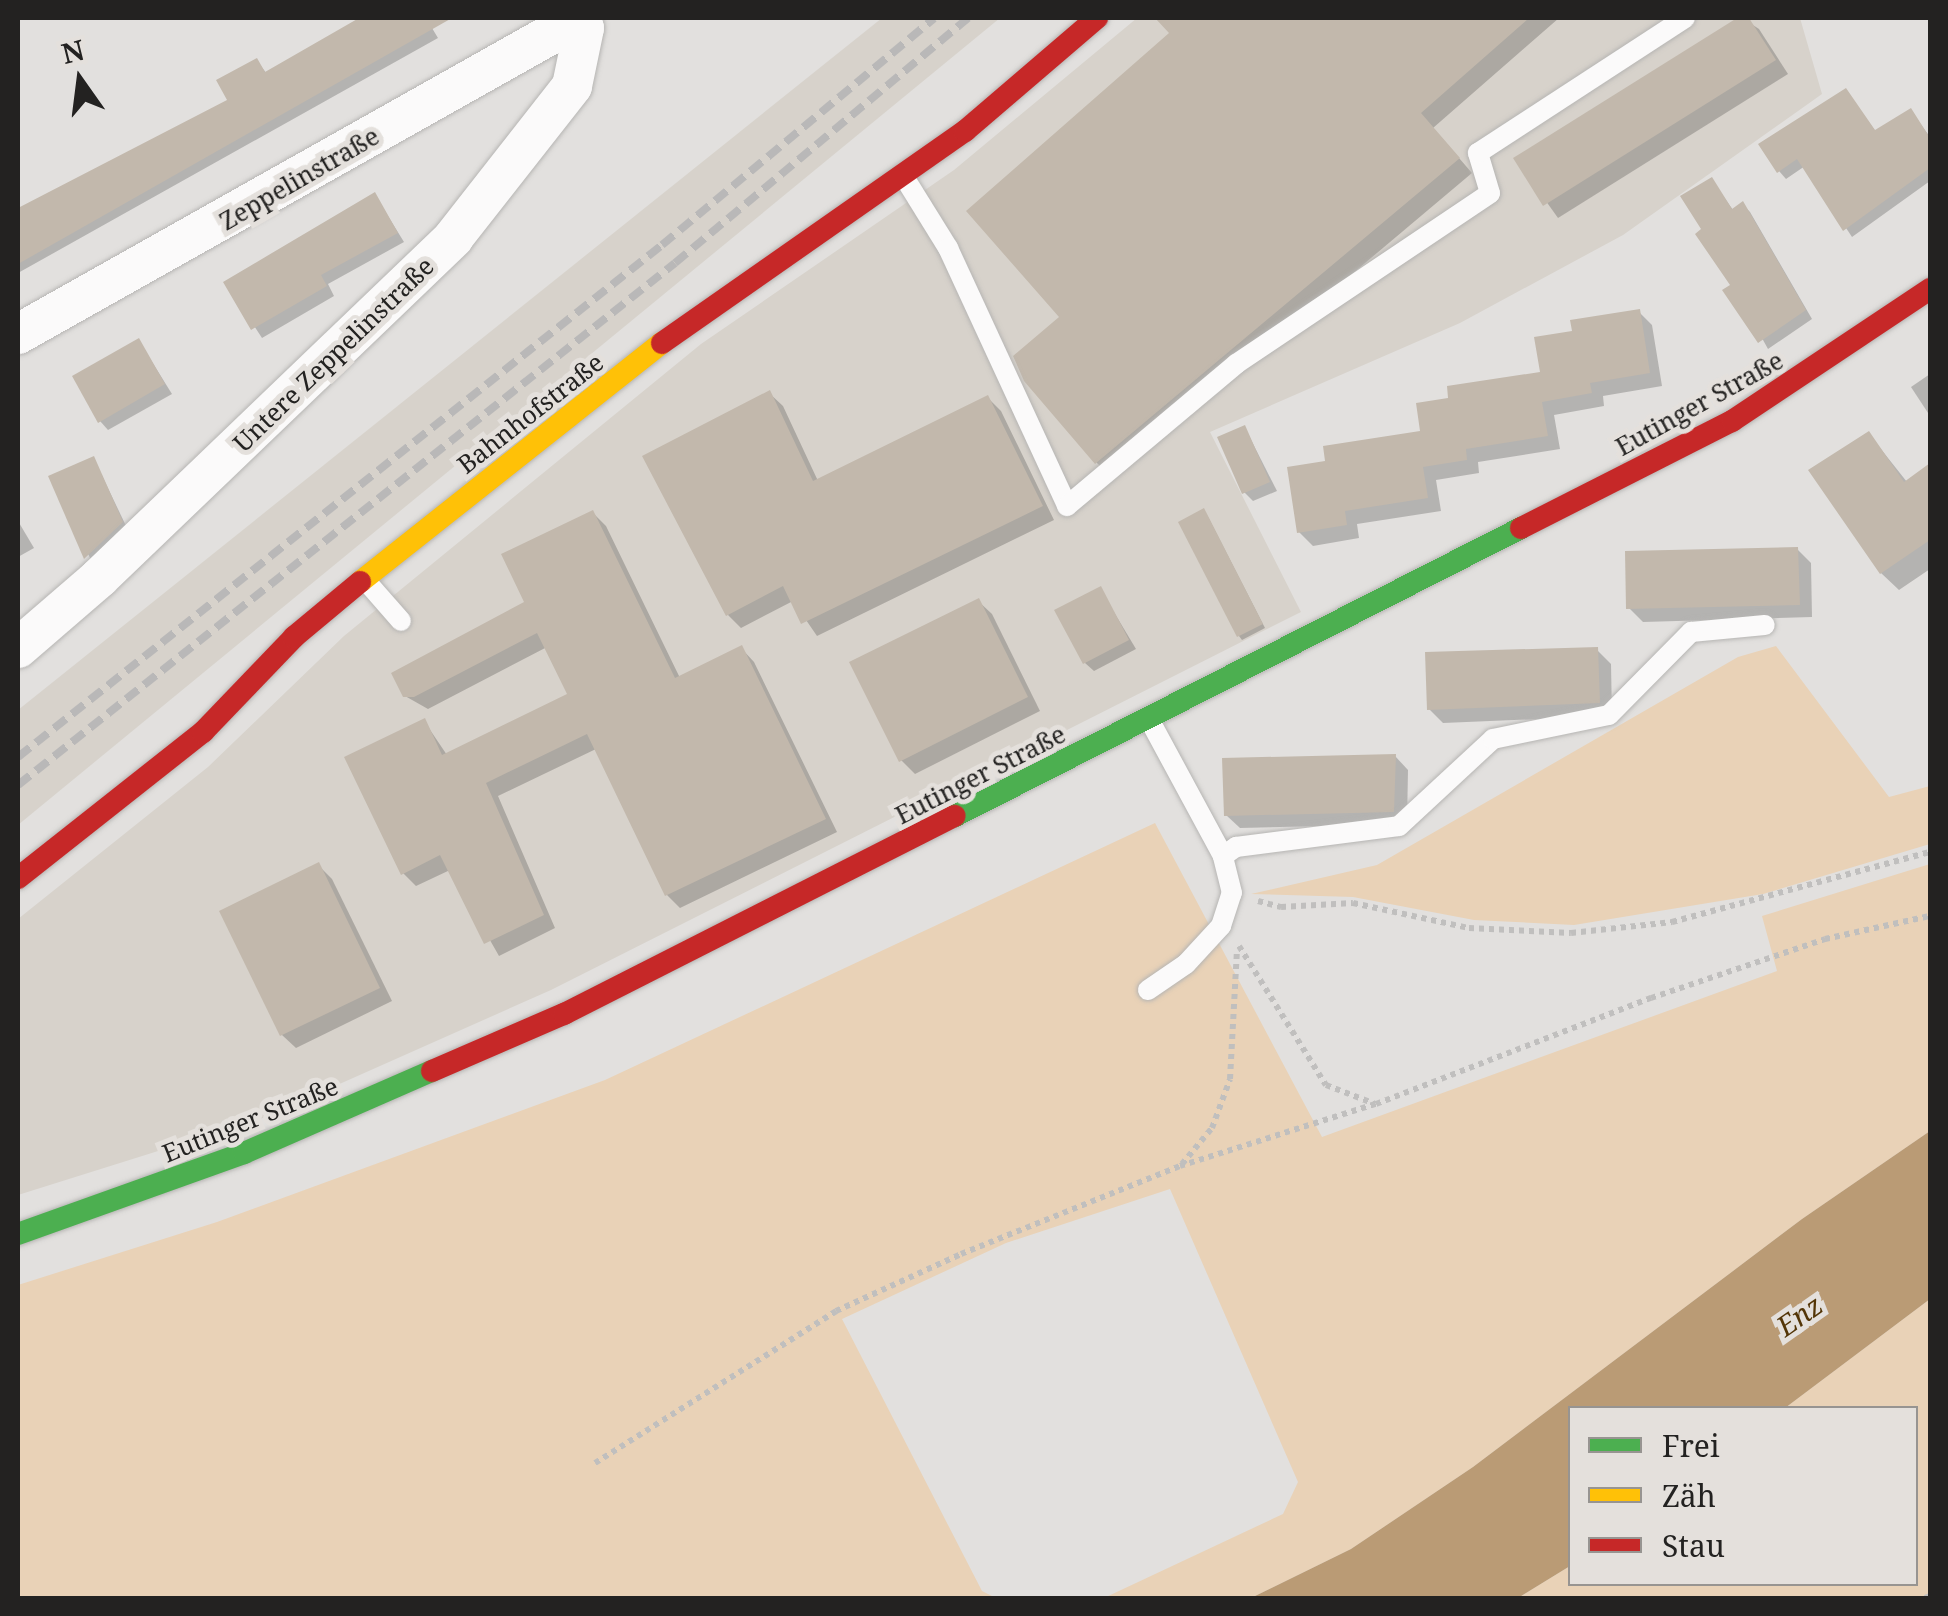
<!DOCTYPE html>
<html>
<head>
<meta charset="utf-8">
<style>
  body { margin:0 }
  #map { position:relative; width:1948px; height:1616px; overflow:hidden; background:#e2e0de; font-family:"Noto Serif",serif }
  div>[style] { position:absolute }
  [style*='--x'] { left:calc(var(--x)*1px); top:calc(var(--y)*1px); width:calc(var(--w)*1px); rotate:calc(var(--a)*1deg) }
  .built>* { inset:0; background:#d7d2cb }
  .green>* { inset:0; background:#e9d2b7 }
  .water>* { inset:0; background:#ba9b75 }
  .shadow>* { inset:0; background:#0003 }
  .building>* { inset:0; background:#c2b8ac }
  .path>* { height:6px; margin-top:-3px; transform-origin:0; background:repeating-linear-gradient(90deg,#c0bfbe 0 5px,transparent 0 10px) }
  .roads { filter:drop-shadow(0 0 2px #b6b5b3) drop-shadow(0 0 2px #b6b5b3) }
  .lane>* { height:20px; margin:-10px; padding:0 10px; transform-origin:10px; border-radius:10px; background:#fbfafa }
  .street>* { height:40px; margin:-20px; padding:0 20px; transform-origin:20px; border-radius:20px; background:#fbfafa }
  .fast>* { height:22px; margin:-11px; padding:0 11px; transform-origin:11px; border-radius:11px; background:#4caf50 }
  .slow>* { height:22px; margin:-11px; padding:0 11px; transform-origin:11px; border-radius:11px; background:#ffc107 }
  .jam>* { height:22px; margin:-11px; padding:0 11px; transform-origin:11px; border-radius:11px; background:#c62828 }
  .rail>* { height:8px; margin-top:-4px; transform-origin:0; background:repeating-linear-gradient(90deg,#b9b8b8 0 15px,transparent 0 23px) }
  span { translate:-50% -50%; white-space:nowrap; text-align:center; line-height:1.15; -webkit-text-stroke:10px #e4e0dc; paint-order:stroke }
  .street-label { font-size:25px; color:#232221 }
  .water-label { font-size:28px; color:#533507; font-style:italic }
  .frame { position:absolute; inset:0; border:20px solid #232221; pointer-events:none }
  .legend { position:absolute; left:1568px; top:1406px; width:350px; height:180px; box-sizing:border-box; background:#e4e0dc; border:2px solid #979491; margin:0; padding:12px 18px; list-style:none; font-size:30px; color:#232221 }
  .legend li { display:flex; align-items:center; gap:20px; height:50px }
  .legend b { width:50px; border:2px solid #979491 }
  .north { position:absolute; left:30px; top:30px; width:100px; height:100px; -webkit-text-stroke:8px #e4e0dc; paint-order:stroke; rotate:346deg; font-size:28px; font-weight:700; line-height:40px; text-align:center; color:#232221 }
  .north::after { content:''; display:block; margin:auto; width:35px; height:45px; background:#232221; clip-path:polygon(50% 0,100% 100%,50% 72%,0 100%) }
</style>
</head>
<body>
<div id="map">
  <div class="built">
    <div style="clip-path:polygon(882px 18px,1000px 18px,18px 825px,18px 710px)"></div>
    <div style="clip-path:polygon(1137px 18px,1800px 18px,1822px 94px,1623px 235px,1460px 323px,1210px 432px,1301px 612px,551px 990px,263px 1118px,18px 1195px,18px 919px,208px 767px,344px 636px,701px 344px,954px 170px)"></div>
  </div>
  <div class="green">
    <div style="clip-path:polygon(1776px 646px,1889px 797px,1930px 786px,1930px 844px,1763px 894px,1574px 925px,1474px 920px,1353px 897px,1251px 894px,1377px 865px,1738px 657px)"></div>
    <div style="clip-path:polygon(1155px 823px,1322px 1137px,1777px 971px,1762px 916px,1930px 864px,1930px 1131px,1802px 1219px,1473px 1467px,1351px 1549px,1251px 1598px,1104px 1598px,1283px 1514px,1298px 1482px,1170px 1189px,1006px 1243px,842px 1319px,982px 1591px,996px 1598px,18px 1598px,18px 1285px,217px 1222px,605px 1080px)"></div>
    <div style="clip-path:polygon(1930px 1299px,1930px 1598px,1518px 1598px,1570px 1566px,1570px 1584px,1916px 1584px,1916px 1408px,1785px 1408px)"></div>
  </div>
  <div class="water">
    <div style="clip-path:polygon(1930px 1131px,1930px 1299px,1785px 1408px,1570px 1408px,1570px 1566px,1518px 1598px,1251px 1598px,1351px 1549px,1473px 1467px,1802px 1219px)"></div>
  </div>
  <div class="shadow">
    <div style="clip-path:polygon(364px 18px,449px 18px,432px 28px,438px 38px,18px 273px,18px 211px,230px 101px,257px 61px,267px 74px)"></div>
    <div style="clip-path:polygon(1159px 18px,1559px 18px,1433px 128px,1472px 173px,1111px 477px,1089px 455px,1062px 317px,1172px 33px)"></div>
    <div style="clip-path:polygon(1742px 18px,1759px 29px,1788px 74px,1558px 218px,1516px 159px)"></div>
    <div style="clip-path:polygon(1846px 91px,1876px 132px,1911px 111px,1930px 137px,1930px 181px,1852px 237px,1805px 166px,1786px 179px,1779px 171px)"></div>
    <div style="clip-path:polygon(1712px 180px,1733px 210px,1742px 204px,1750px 212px,1812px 319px,1768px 349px,1684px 197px)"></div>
    <div style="clip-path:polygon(375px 195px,404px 242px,328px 284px,334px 296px,262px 338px,226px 283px)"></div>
    <div style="clip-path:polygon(1639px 312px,1652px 325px,1662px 386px,1603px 396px,1604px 406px,1554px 415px,1560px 449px,1478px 462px,1479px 473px,1436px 480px,1441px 511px,1357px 524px,1359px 538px,1313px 546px,1299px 532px,1328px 463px,1423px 434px,1543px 374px,1574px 333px)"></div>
    <div style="clip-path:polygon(139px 341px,172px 394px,108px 430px,100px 421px)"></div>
    <div style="clip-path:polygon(1930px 374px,1930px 416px,1911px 387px)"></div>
    <div style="clip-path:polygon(769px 393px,783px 406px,818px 481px,988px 398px,1001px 411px,1054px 520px,817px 636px,793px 601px,741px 628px,728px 615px)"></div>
    <div style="clip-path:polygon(1245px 428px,1277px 491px,1253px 501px,1244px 492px)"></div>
    <div style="clip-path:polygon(1869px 434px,1907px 482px,1930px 466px,1930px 569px,1899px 590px,1881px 573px)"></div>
    <div style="clip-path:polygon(94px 459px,128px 530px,93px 564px,51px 478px)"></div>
    <div style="clip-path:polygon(593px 513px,606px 526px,680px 678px,741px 648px,754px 662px,837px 832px,680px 908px,667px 895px,596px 749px,498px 796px,555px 928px,499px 956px,450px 870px,416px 886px,403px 873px,424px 721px,447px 755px,570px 695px,547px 647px,428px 709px,405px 696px,528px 603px)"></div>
    <div style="clip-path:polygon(1207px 515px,1265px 628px,1242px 640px,1239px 636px)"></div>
    <div style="clip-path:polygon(18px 521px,34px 548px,18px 557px)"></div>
    <div style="clip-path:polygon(1797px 549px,1811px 563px,1812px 617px,1643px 622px,1629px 608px)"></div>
    <div style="clip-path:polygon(1100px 589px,1136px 649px,1094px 671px,1085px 663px)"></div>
    <div style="clip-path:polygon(978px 601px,992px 614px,1040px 711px,915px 774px,901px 760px)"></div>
    <div style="clip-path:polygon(1597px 650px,1611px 664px,1612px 716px,1443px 723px,1429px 709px)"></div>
    <div style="clip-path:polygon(1395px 756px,1408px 770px,1407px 824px,1240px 828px,1226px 815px)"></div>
    <div style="clip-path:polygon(318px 865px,332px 879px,392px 1001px,296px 1048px,282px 1035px)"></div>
  </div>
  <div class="building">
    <div style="clip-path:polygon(359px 18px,452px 18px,18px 264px,18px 208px,227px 100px,216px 80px,257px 58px,265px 72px)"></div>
    <div style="clip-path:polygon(1155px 18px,1529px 18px,1421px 113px,1460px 158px,1095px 464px,1024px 381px,1013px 356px,1059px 317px,966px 211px,1169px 33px)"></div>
    <div style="clip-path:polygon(1737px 18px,1749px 18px,1776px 60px,1543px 206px,1513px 158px)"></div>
    <div style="clip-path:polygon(1846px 88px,1875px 130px,1911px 108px,1930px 138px,1930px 168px,1843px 231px,1797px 159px,1777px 173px,1758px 144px)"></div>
    <div style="clip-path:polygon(1712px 177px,1732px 209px,1743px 201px,1806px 310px,1758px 343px,1722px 290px,1730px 285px,1695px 234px,1701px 229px,1680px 196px)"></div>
    <div style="clip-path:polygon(375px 192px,398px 233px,321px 275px,327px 286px,251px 330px,223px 282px)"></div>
    <div style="clip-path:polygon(1640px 309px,1650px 373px,1590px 383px,1592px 393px,1542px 402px,1548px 436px,1466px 449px,1467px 460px,1423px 467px,1428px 498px,1345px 511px,1347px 525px,1297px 533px,1287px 467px,1325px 461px,1323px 446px,1420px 431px,1416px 403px,1448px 398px,1447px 386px,1540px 372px,1534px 337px,1572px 331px,1570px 320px)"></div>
    <div style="clip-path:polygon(139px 338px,165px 384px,98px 423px,72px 376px)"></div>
    <div style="clip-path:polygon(770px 390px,813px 481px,988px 395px,1043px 506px,801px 624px,783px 586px,726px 616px,642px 456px)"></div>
    <div style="clip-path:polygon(1245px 425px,1270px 482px,1242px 494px,1217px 437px)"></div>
    <div style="clip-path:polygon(1869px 431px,1904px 482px,1930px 463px,1930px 540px,1880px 574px,1808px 470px)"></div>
    <div style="clip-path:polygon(94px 456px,123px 522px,84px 559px,48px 476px)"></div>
    <div style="clip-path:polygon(1204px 508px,1263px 624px,1237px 637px,1178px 522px)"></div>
    <div style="clip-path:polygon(593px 510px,675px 678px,742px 645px,826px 819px,665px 896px,587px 734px,486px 783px,544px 915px,484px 944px,440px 855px,401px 875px,344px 757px,425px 718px,442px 755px,567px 694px,537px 633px,414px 697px,403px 697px,391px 673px,524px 602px,501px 554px)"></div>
    <div style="clip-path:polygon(1798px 547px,1800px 605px,1626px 609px,1625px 551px)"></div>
    <div style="clip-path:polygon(1101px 586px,1129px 640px,1083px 664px,1054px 610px)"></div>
    <div style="clip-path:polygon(979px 598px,1028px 697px,899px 762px,849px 662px)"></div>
    <div style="clip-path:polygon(1598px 647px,1600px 703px,1427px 710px,1425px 652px)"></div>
    <div style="clip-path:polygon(1396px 754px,1394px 812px,1224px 816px,1222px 758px)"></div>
    <div style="clip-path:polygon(319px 862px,380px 988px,280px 1036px,219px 911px)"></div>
  </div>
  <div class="path">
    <div style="--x:1258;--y:901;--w:24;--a:15"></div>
    <div style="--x:1281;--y:907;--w:72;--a:-3.2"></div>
    <div style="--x:1353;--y:903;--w:119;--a:12.2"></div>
    <div style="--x:1469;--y:928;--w:102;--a:2.8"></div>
    <div style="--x:1571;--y:933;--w:102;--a:-6.2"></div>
    <div style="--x:1672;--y:922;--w:267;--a:-15.2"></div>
    <div style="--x:1239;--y:946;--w:164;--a:58"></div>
    <div style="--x:1326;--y:1085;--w:53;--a:21.2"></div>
    <div style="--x:1182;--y:1164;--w:47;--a:-50.2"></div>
    <div style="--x:1212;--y:1128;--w:52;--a:-69.8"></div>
    <div style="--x:1230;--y:1079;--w:128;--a:-86.9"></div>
    <div style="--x:595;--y:1463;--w:285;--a:-32.2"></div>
    <div style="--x:836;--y:1311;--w:137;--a:-24.5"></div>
    <div style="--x:961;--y:1254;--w:236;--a:-21.9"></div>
    <div style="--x:1180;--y:1166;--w:206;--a:-17.6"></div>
    <div style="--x:1376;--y:1104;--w:295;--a:-21.1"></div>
    <div style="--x:1651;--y:998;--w:184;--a:-18.7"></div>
    <div style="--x:1825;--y:939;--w:107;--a:-12.4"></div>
    <div style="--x:1925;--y:1598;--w:5;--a:-22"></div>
  </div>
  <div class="roads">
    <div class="lane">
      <div style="--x:904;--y:177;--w:84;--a:58.2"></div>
      <div style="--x:948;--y:248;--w:284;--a:65.2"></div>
      <div style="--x:1067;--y:506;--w:221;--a:-40"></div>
      <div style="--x:1236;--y:364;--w:306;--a:-33.9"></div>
      <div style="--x:1490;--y:193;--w:42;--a:-106.7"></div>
      <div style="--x:1478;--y:153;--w:247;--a:-33.1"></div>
      <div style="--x:366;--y:581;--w:53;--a:48.8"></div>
      <div style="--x:1223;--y:856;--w:16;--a:-35"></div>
      <div style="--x:1236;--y:847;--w:164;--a:-7.3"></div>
      <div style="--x:1399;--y:826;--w:128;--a:-42.8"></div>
      <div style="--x:1493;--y:739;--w:118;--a:-11.7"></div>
      <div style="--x:1609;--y:715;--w:117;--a:-45.3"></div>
      <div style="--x:1691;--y:632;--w:74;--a:-5.4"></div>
      <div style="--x:1148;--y:990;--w:46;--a:-34.4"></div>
      <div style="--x:1186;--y:964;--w:52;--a:-47.4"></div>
      <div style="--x:1221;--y:926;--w:35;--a:-72"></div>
      <div style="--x:1232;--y:893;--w:38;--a:-104"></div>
      <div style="--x:1223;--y:856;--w:156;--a:-118.4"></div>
    </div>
    <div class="street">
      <div style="--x:18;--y:334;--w:645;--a:-29.35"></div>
      <div style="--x:18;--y:648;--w:107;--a:-40.8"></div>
      <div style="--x:99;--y:578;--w:491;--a:-43.8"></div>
      <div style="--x:453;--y:238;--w:193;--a:-51.9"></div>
      <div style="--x:572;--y:86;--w:59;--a:-78.3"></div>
      <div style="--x:584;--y:28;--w:12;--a:-121"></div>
    </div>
    <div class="fast">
      <div style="--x:955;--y:816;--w:635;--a:-26.97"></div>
      <div style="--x:18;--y:1234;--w:240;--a:-19.7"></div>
      <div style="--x:244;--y:1153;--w:205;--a:-23.6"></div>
    </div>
    <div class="slow">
      <div style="--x:360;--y:582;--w:385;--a:-38.4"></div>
    </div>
    <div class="jam">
      <div style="--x:662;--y:343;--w:370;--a:-35"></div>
      <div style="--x:965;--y:131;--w:174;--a:-40.6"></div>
      <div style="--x:1521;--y:528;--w:237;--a:-26.9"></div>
      <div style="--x:1732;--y:421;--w:238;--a:-33.7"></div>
      <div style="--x:18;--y:878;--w:236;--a:-38.3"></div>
      <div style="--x:203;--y:732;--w:132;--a:-46.2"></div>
      <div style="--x:294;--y:637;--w:86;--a:-39.8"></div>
      <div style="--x:432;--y:1071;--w:144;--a:-23.4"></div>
      <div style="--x:564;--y:1014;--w:438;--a:-26.9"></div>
    </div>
  </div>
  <div class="rail">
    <div style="--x:18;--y:757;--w:823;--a:-38.49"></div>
    <div style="--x:662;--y:245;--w:354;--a:-39.8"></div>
    <div style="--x:18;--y:785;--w:839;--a:-38.47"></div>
    <div style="--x:675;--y:263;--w:382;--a:-39.9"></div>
  </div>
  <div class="street-label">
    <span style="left:299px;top:178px;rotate:-30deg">Zeppelinstraße</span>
    <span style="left:333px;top:354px;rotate:-44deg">Untere Zeppelinstraße</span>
    <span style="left:1699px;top:403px;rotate:-29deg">Eutinger Straße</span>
    <span style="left:530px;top:413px;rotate:-38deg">Bahnhofstraße</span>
    <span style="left:980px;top:774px;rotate:-27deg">Eutinger Straße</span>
    <span style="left:250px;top:1119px;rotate:-22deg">Eutinger Straße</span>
  </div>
  <div class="water-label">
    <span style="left:1799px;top:1315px;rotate:-35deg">Enz</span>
  </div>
  <div class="frame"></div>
  <ul class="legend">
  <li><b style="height:12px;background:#4caf50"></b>Frei</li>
  <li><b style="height:12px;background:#ffc107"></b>Zäh</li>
  <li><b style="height:12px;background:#c62828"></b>Stau</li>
  </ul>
  <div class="north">N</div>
</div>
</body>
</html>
